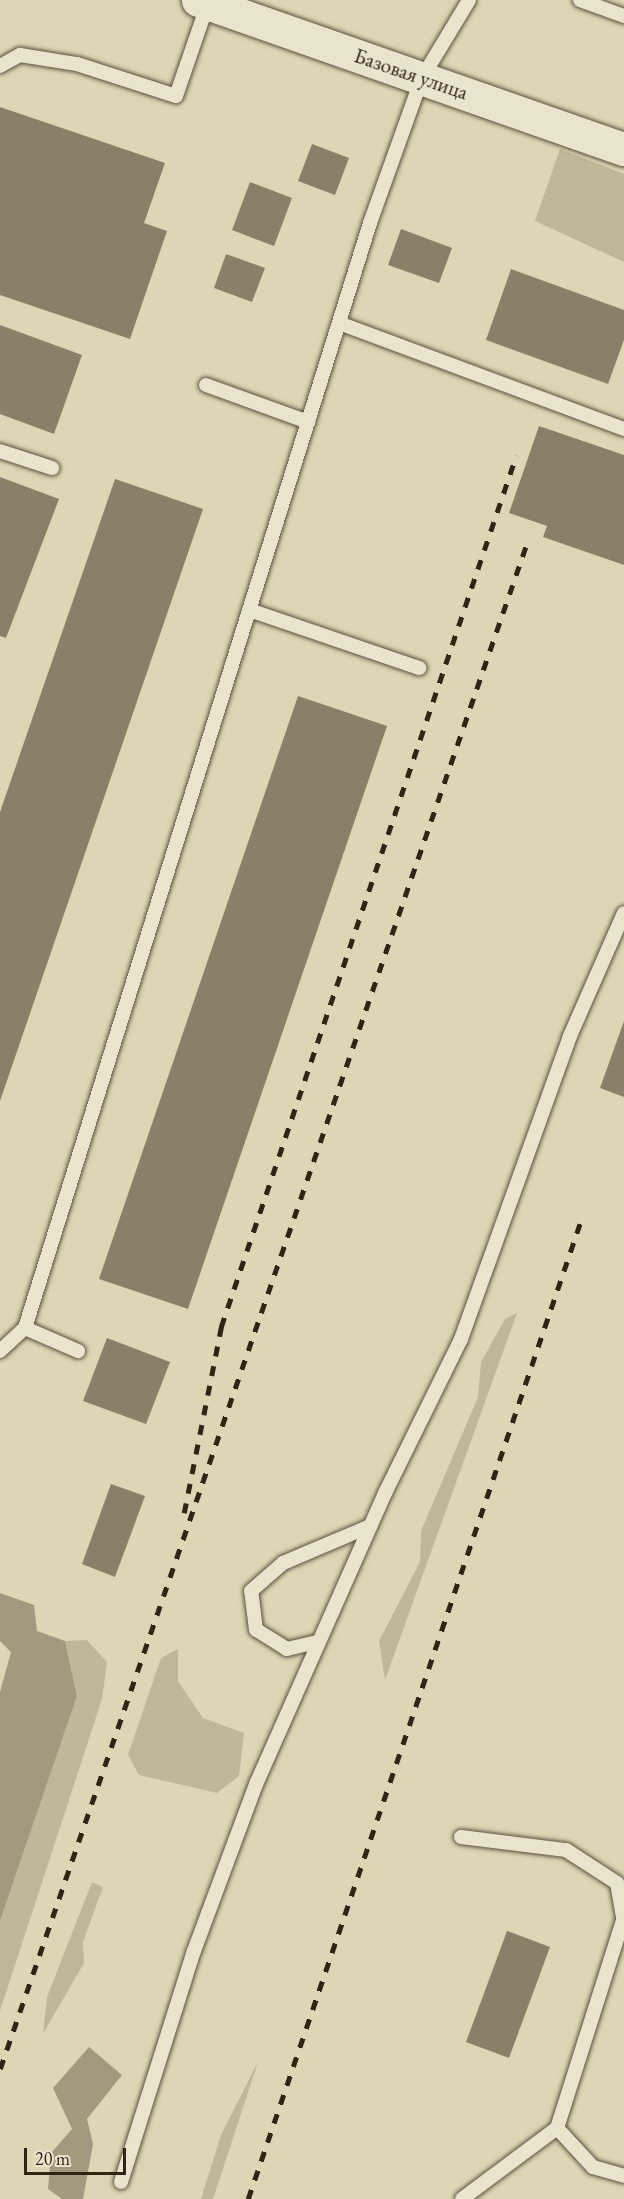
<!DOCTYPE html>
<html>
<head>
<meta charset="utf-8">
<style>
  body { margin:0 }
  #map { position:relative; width:624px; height:2199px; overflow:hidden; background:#ded5b5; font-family:"EB Garamond",serif }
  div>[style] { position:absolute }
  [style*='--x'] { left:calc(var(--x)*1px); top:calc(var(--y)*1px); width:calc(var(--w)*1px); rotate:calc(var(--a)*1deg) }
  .green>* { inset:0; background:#c0b79a }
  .water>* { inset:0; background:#a3997f }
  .building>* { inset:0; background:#8a8069 }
  .roads { filter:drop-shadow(0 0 2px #5c503e) drop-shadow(0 0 2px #5c503e) }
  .lane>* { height:14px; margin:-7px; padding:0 7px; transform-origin:7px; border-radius:7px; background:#eae4cf }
  .secondary>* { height:33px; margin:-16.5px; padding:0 16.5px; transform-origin:16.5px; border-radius:16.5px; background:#eae4cf }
  .rail>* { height:4.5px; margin-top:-2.25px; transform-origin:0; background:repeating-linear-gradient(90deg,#302416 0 10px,transparent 0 20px) }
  span { translate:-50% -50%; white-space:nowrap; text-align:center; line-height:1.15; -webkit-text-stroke:5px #eae4cf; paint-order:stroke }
  .street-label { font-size:21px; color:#302416 }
  .scale { position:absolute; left:24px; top:2148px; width:102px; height:27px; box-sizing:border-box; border:3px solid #302416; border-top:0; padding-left:8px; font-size:18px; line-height:21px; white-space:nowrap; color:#302416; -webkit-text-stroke:4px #eae4cf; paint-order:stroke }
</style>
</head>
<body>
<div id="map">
  <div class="green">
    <div style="clip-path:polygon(560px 149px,624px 174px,624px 262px,535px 221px)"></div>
    <div style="clip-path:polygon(517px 1313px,385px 1680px,379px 1641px,420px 1562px,421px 1531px,478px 1397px,481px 1362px,505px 1319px)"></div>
    <div style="clip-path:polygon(87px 1640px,107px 1662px,102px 1699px,0 2011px,0 1921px,77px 1696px,65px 1641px)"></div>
    <div style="clip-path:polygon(178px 1649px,178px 1681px,203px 1718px,244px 1733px,239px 1776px,217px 1793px,139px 1775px,128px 1755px,161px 1658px)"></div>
    <div style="clip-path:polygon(92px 1882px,103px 1887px,83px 1942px,84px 1963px,43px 2034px,47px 1997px)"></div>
    <div style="clip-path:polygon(258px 2062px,213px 2199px,201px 2199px,221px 2135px)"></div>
  </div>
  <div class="water">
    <div style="clip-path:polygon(0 1593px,34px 1605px,37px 1631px,65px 1641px,77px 1696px,0 1921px,0 1692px,11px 1652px,0 1641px)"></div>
    <div style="clip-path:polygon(89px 2047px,122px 2075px,87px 2119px,93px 2144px,83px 2199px,62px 2199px,48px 2189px,51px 2153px,72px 2129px,53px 2088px)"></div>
  </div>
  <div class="building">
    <div style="clip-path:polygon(0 107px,165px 163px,144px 223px,167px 231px,130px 339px,0 295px)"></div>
    <div style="clip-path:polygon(312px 144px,349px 158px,335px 195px,298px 181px)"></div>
    <div style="clip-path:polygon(250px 182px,292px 198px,274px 246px,232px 230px)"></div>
    <div style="clip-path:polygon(401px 229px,452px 248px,439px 283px,388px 265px)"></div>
    <div style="clip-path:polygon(226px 254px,265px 268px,252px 302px,214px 288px)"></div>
    <div style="clip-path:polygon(511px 269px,624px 310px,624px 340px,608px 384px,486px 340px)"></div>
    <div style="clip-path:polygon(0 325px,82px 355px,54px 434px,0 414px)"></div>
    <div style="clip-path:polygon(539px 426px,624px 455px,624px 565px,543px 537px,547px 526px,509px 513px)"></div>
    <div style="clip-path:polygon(0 477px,59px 499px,6px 638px,0 636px)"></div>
    <div style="clip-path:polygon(115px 479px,203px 509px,0 1101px,0 812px)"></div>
    <div style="clip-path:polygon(298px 696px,387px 726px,188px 1309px,99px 1279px)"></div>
    <div style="clip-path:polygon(624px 1021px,624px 1097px,600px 1088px)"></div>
    <div style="clip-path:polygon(107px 1338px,170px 1362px,146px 1424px,83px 1401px)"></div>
    <div style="clip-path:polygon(111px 1484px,145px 1496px,115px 1577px,82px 1564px)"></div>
    <div style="clip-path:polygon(507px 1931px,550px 1947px,509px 2058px,466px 2042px)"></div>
  </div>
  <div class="roads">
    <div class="lane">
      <div style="--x:580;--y:0;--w:47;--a:20"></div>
      <div style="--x:0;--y:66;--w:23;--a:-29"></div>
      <div style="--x:20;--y:55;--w:58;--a:9"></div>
      <div style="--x:77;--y:64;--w:104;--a:17.9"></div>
      <div style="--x:176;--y:96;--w:98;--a:-71"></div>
      <div style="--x:339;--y:323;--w:304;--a:20.4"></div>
      <div style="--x:206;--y:385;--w:109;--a:19.9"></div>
      <div style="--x:0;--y:451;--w:55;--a:18.1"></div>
      <div style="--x:249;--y:610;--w:180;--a:18.8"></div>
      <div style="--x:25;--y:1328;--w:58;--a:23.5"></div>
      <div style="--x:0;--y:1351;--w:34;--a:-43"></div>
      <div style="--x:25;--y:1328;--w:1158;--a:-72.66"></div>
      <div style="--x:370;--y:223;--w:154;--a:-70.3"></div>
      <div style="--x:422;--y:78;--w:91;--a:-58.9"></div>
      <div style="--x:317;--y:1642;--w:31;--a:167"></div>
      <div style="--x:287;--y:1649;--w:36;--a:-148"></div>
      <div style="--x:256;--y:1630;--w:39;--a:-97"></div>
      <div style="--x:251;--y:1591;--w:43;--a:-41.2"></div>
      <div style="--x:283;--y:1563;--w:95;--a:-23"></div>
      <div style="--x:461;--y:1837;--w:106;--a:7.1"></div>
      <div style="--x:566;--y:1850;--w:61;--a:32.9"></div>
      <div style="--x:617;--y:1883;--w:36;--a:80"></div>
      <div style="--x:624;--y:1917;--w:221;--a:107.6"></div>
      <div style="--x:557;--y:2128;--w:53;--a:47.3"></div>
      <div style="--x:593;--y:2167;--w:32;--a:16"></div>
      <div style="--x:121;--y:2182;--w:242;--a:-72.5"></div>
      <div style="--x:194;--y:1951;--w:180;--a:-69.6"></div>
      <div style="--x:257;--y:1782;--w:318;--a:-66.1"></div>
      <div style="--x:386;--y:1491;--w:169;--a:-63.7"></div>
      <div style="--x:461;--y:1339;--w:322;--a:-70.2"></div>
      <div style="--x:570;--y:1036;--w:134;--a:-66.3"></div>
      <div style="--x:462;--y:2199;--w:119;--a:-36.8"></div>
    </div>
    <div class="secondary">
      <div style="--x:198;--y:0;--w:451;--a:19.3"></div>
    </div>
  </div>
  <div class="rail">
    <div style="--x:184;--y:1513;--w:190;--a:-78.7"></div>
    <div style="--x:221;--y:1327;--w:920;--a:-71.29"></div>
    <div style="--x:0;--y:2069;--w:1618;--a:-70.95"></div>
    <div style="--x:248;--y:2199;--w:1034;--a:-71.21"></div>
  </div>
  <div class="street-label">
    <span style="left:411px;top:74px;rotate:19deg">Базовая улица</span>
  </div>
  <div class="scale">20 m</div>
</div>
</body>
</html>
